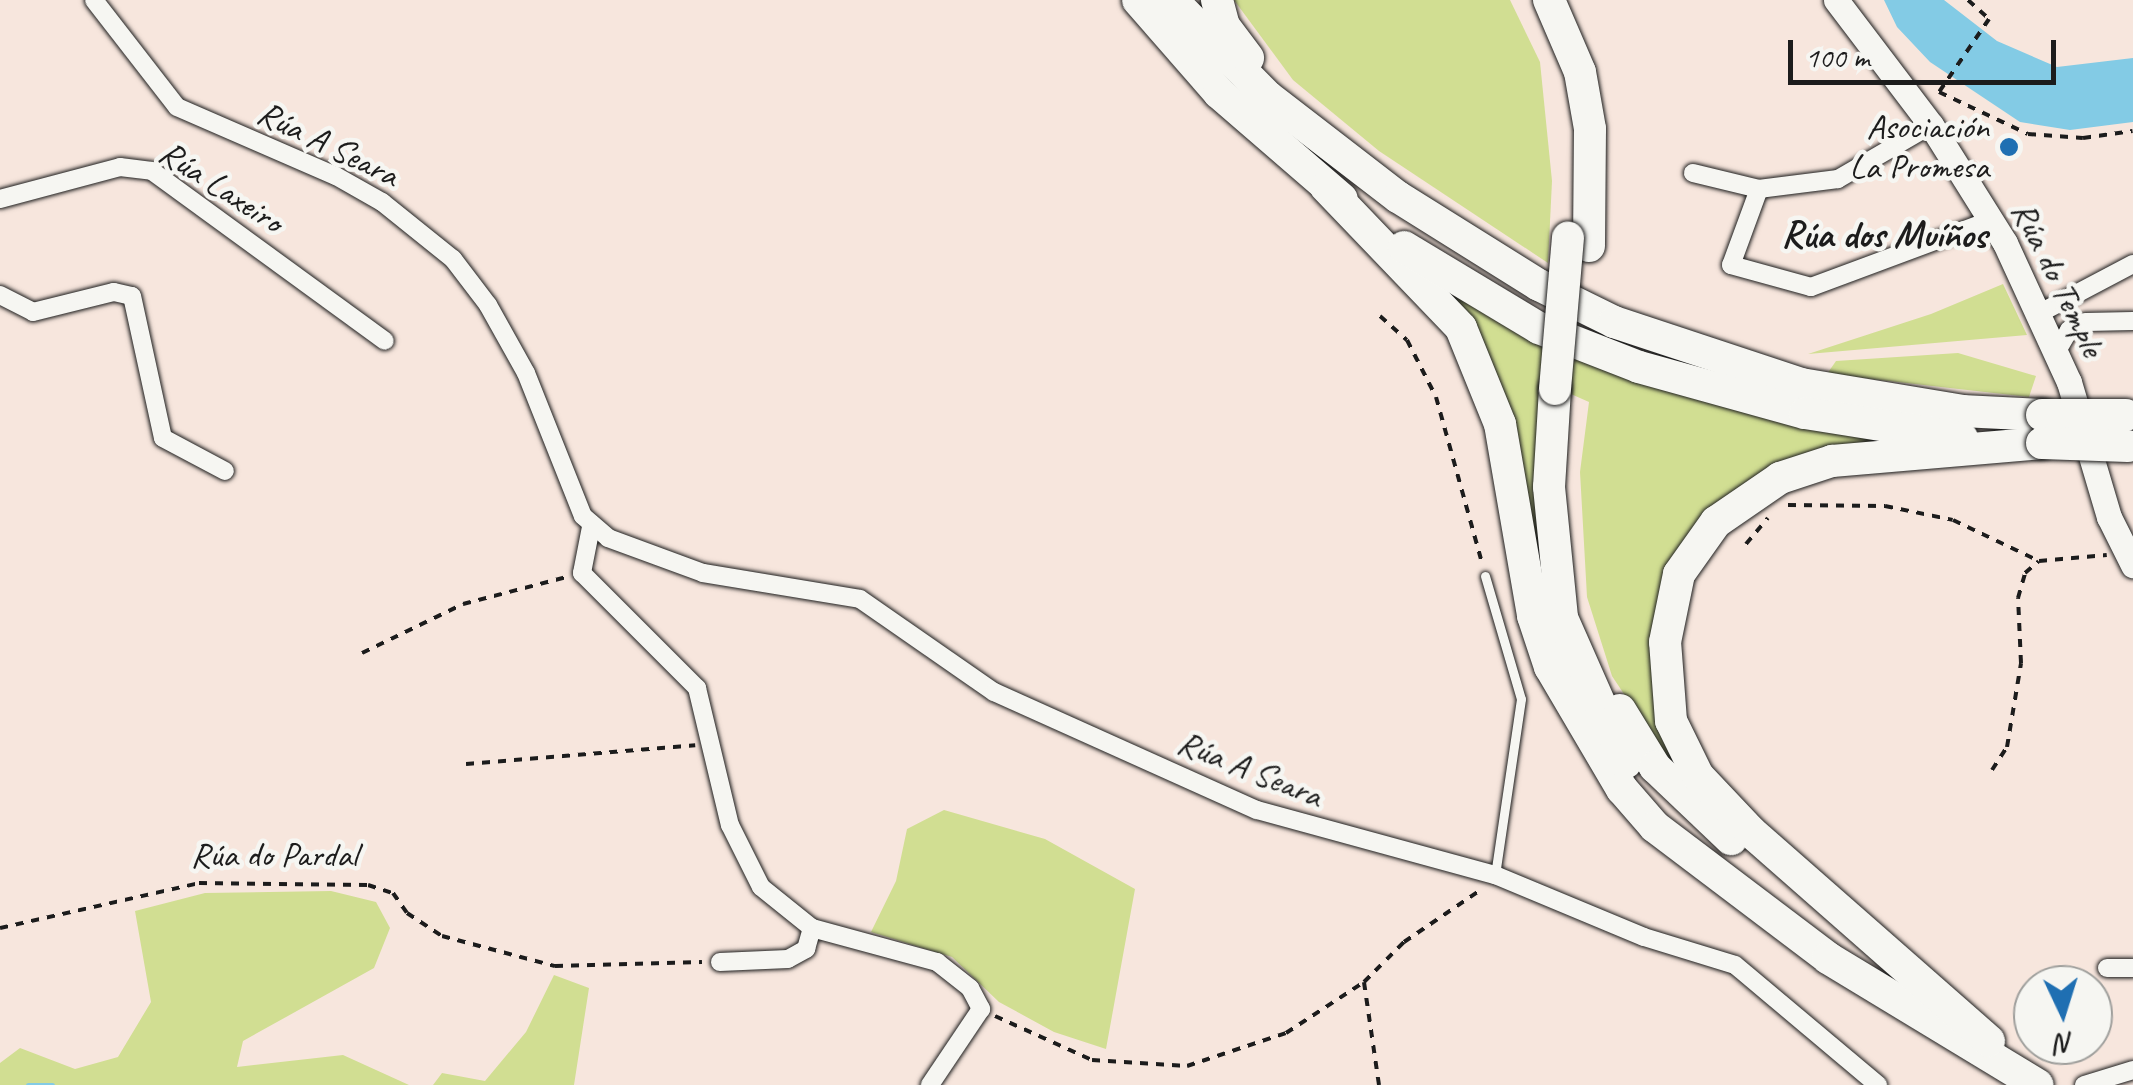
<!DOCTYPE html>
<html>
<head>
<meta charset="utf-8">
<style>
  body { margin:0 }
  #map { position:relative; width:2133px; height:1085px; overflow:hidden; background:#f7e6dd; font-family:Caveat,sans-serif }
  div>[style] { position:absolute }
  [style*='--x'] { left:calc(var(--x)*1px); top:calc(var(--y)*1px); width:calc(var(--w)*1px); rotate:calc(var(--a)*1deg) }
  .green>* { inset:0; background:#d1de92 }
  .water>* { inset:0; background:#83cbe5 }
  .stream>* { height:5px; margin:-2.5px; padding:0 2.5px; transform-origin:2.5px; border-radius:2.5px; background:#83cbe5 }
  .path>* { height:4px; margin-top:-2px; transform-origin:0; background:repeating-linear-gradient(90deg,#1c1c1c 0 8px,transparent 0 16px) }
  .roads { filter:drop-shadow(0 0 2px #1c1c1c) drop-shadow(0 0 2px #1c1c1c) }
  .lane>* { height:9px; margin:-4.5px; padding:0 4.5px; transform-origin:4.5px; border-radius:4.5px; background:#f6f6f2 }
  .street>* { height:18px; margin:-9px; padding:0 9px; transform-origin:9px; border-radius:9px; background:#f6f6f2 }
  .secondary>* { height:25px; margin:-12.5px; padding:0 12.5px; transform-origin:12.5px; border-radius:12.5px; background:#f6f6f2 }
  .highway>* { height:32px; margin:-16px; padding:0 16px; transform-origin:16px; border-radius:16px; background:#f6f6f2 }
  .bridges { filter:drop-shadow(0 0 2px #1c1c1c) drop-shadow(0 0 2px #1c1c1c) }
  .highway-bridge>* { height:32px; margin:-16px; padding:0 16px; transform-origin:16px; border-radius:16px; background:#f6f6f2 }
  .dots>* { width:28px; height:28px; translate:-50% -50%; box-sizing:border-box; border:5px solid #f6f6f2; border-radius:50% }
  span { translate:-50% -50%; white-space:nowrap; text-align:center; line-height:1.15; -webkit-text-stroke:9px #f6f6f2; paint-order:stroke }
  .poi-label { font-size:35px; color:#1c1c1c }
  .right { translate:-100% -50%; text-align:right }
  .street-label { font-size:35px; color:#1c1c1c }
  .neighbourhood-label { font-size:38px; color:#1c1c1c; font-weight:700 }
  .north { position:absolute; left:2013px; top:965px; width:100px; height:100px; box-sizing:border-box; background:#f6f6f2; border:2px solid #9f9f9c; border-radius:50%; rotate:176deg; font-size:28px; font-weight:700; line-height:40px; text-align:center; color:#1c1c1c }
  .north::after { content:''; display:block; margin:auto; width:35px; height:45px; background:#1f6fb2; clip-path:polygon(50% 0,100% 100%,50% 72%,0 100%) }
  .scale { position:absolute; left:1788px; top:40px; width:268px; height:45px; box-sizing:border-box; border:5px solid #1c1c1c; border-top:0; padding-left:12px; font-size:30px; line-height:35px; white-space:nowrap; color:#1c1c1c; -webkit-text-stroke:8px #f6f6f2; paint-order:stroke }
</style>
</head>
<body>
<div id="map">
  <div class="green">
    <div style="clip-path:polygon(1234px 0,1510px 0,1540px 62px,1552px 181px,1548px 263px,1379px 151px,1293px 80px)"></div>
    <div style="clip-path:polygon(1428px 273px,1879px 441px,1830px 450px,1684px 549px,1675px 771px,1612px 676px,1587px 597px,1580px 472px,1589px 402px,1546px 383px,1541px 568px)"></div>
    <div style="clip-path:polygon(2003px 284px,2027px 335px,1808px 354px,1931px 314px)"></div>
    <div style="clip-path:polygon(1958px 353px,2036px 376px,2029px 397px,1827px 374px,1836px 361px)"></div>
    <div style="clip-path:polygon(944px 810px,1045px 839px,1135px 889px,1106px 1049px,1054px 1032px,999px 1002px,952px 957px,871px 932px,896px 881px,907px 829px)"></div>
    <div style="clip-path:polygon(331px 891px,376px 902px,390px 928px,374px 968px,243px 1041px,237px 1067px,343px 1055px,409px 1085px,0 1085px,0 1063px,20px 1048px,75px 1069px,118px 1057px,151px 1002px,135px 911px,205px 893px)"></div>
    <div style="clip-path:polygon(554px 975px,589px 988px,574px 1085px,433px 1085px,442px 1073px,485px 1081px,526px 1032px)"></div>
  </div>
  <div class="water">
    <div style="clip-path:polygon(1884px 0,1944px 0,1997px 41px,2057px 67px,2133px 58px,2133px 122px,2070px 130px,2020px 122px,1930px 62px,1897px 27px)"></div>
  </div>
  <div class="stream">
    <div style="--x:28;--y:1085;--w:24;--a:0"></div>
  </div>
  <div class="path">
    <div style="--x:1968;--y:0;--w:28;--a:42"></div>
    <div style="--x:1989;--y:19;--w:88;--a:124.4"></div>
    <div style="--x:1939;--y:92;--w:98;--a:25.3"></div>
    <div style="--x:2028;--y:134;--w:55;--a:4.2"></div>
    <div style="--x:2083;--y:138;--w:50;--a:-8"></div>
    <div style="--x:1380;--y:316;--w:36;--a:42"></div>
    <div style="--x:1407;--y:340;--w:64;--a:63"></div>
    <div style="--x:1436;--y:397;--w:175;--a:74.5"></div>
    <div style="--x:1788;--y:505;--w:97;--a:0.6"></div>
    <div style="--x:1885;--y:506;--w:69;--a:11.6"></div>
    <div style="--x:1953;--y:520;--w:95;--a:25.5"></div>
    <div style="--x:2039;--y:561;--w:68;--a:-5"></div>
    <div style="--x:1746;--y:544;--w:34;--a:-50"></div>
    <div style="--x:362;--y:653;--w:112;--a:-25.9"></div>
    <div style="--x:463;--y:604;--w:107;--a:-14.6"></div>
    <div style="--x:466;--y:764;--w:230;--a:-4.7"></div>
    <div style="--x:1992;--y:770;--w:27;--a:-57"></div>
    <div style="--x:2007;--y:747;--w:85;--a:-80.5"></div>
    <div style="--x:2021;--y:663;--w:65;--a:-92.6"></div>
    <div style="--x:2018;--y:598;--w:26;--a:-74"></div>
    <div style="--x:2025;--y:573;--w:18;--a:-41"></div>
    <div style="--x:0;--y:928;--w:204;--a:-12.7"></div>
    <div style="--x:199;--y:883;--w:169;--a:0.7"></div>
    <div style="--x:368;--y:885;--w:26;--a:18"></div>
    <div style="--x:393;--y:893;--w:24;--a:55"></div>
    <div style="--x:407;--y:913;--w:42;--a:33.3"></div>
    <div style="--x:442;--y:936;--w:117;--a:14.9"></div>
    <div style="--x:555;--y:966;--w:147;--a:-1.6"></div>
    <div style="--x:995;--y:1016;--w:107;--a:24.4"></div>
    <div style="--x:1092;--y:1060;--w:95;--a:3.6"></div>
    <div style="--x:1187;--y:1066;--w:104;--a:-18.4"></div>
    <div style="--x:1286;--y:1033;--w:93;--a:-33.2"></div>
    <div style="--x:1379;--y:1085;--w:104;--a:-98.3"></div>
    <div style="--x:1364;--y:982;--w:57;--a:-45"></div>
    <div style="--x:1404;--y:942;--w:94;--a:-34.2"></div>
  </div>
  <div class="roads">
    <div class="lane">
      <div style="--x:1485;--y:576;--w:128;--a:73.7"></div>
      <div style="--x:1521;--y:699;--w:178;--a:98.4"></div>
    </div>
    <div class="street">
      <div style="--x:94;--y:0;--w:135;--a:52.2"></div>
      <div style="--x:177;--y:107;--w:173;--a:23.5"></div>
      <div style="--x:336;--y:176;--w:53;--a:29.5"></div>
      <div style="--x:382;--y:202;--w:91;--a:38.8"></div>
      <div style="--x:453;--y:259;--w:58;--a:52.7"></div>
      <div style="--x:488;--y:305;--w:78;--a:60.8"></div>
      <div style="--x:526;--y:373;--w:154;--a:68.3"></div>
      <div style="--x:583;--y:516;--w:33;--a:41"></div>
      <div style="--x:608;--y:538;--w:101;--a:20.2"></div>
      <div style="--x:703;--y:573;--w:159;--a:9.4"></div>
      <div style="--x:860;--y:599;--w:163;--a:34.8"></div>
      <div style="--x:994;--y:692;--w:288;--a:24.2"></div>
      <div style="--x:1257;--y:810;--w:247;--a:15.3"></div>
      <div style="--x:1495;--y:875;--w:161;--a:22.6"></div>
      <div style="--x:1644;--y:937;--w:95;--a:17.1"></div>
      <div style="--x:1735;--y:965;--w:187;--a:40"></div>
      <div style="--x:1931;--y:125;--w:108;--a:149.9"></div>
      <div style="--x:1838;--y:179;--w:80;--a:172.8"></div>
      <div style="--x:1759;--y:189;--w:81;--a:110.2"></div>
      <div style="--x:1731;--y:265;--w:83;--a:15.4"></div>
      <div style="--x:1811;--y:287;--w:192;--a:-20.4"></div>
      <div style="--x:1693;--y:173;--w:68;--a:13.6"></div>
      <div style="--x:0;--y:199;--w:124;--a:-14.9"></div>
      <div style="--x:120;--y:167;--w:32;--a:7"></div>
      <div style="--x:152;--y:171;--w:288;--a:36.1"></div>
      <div style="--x:0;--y:295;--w:37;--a:27"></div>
      <div style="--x:33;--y:312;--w:83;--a:-13.9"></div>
      <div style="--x:114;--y:292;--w:18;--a:13"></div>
      <div style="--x:132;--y:296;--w:145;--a:77.7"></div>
      <div style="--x:163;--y:438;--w:70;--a:28"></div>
      <div style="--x:2040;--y:313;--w:105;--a:-27.8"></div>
      <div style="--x:2057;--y:351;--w:24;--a:-60"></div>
      <div style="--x:2069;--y:330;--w:19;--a:-25"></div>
      <div style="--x:2086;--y:322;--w:47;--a:-1.2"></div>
      <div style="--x:591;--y:527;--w:47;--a:101.1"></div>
      <div style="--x:582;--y:573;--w:163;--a:45"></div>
      <div style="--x:697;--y:688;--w:141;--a:76.5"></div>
      <div style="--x:730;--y:825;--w:69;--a:63.4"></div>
      <div style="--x:761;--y:887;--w:65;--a:38.8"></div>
      <div style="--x:812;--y:928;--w:130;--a:15.2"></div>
      <div style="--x:937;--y:962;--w:42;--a:38.2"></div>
      <div style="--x:970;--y:988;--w:24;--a:62"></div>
      <div style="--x:981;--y:1009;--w:92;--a:123.9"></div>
      <div style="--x:720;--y:962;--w:68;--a:-2.5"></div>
      <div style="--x:788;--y:959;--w:21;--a:-29"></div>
      <div style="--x:806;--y:949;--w:22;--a:-74"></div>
      <div style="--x:2107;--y:968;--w:26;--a:0"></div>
      <div style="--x:2084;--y:1085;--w:51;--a:-17"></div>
    </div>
    <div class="secondary">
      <div style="--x:1836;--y:0;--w:157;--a:52.8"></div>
      <div style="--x:1931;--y:125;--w:139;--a:57.9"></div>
      <div style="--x:2005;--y:243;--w:153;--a:65.3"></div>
      <div style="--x:2069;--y:382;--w:141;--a:73.5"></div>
      <div style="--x:2109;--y:517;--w:54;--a:63.4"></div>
    </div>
    <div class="highway">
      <div style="--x:1138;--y:0;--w:123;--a:48.9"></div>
      <div style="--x:1219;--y:93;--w:162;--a:40.8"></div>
      <div style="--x:1172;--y:0;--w:136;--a:45.3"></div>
      <div style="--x:1268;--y:97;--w:164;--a:37.6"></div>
      <div style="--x:1398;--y:197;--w:166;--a:32"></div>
      <div style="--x:1539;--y:285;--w:84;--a:26.3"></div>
      <div style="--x:1614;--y:322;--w:197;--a:18.3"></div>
      <div style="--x:1801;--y:384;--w:163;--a:9.5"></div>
      <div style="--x:1962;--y:411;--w:80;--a:2.9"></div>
      <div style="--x:1217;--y:0;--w:27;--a:75"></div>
      <div style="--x:1224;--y:26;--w:40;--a:53"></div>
      <div style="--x:1549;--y:0;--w:78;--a:66.7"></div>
      <div style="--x:1580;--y:72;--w:58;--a:80"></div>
      <div style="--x:1590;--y:129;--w:117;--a:90.5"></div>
      <div style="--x:1326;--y:187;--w:195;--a:46.2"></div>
      <div style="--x:1461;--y:328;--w:104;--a:67.9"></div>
      <div style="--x:1500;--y:424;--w:195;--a:80.2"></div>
      <div style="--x:1533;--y:616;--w:54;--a:71.6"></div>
      <div style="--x:1550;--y:667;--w:142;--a:59.5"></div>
      <div style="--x:1622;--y:789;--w:50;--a:49"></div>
      <div style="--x:1655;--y:827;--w:217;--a:37.1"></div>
      <div style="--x:1828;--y:958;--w:245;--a:31.2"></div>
      <div style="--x:1404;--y:247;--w:157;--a:31"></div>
      <div style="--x:1539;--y:328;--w:107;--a:21.3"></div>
      <div style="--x:1639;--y:367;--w:172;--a:15.5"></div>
      <div style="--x:1805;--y:413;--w:159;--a:9"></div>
      <div style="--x:1555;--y:389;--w:98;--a:93.5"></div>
      <div style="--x:1549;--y:487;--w:132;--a:84.3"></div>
      <div style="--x:1562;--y:618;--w:158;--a:66.2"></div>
      <div style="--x:1620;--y:710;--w:67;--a:58.4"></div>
      <div style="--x:1655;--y:767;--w:105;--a:43.5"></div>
      <div style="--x:1989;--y:1041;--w:317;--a:-138.7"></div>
      <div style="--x:1751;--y:832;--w:77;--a:-133.4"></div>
      <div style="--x:1698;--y:776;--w:61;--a:-116.1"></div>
      <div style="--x:1671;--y:721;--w:79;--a:-94.3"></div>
      <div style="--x:1665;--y:642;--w:69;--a:-78.4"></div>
      <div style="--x:1679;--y:574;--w:64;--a:-54.6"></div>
      <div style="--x:1716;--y:522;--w:78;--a:-34.5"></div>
      <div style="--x:1780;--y:478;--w:55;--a:-18.1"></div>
      <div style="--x:1832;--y:461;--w:211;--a:-4.9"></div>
    </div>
  </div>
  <div class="bridges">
    <div class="highway-bridge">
      <div style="--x:1555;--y:389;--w:152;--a:-85.1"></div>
      <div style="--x:2042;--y:415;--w:84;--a:0"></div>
      <div style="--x:2042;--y:443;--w:86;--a:2"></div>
    </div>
  </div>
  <div class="dots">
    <div style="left:2009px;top:147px;background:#1f6fb2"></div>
  </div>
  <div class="poi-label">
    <span class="right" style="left:1989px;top:147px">Asociación<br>La Promesa</span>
  </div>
  <div class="street-label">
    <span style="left:328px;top:144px;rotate:26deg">Rúa A Seara</span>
    <span style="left:221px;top:187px;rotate:33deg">Rúa Laxeiro</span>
    <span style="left:2058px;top:279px;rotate:64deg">Rúa do Temple</span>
    <span style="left:1250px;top:769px;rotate:22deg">Rúa A Seara</span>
    <span style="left:274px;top:855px">Rúa do Pardal</span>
  </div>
  <div class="neighbourhood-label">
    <span style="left:1884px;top:235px">Rúa dos Muíños</span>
  </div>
  <div class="north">N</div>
  <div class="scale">100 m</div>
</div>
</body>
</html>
